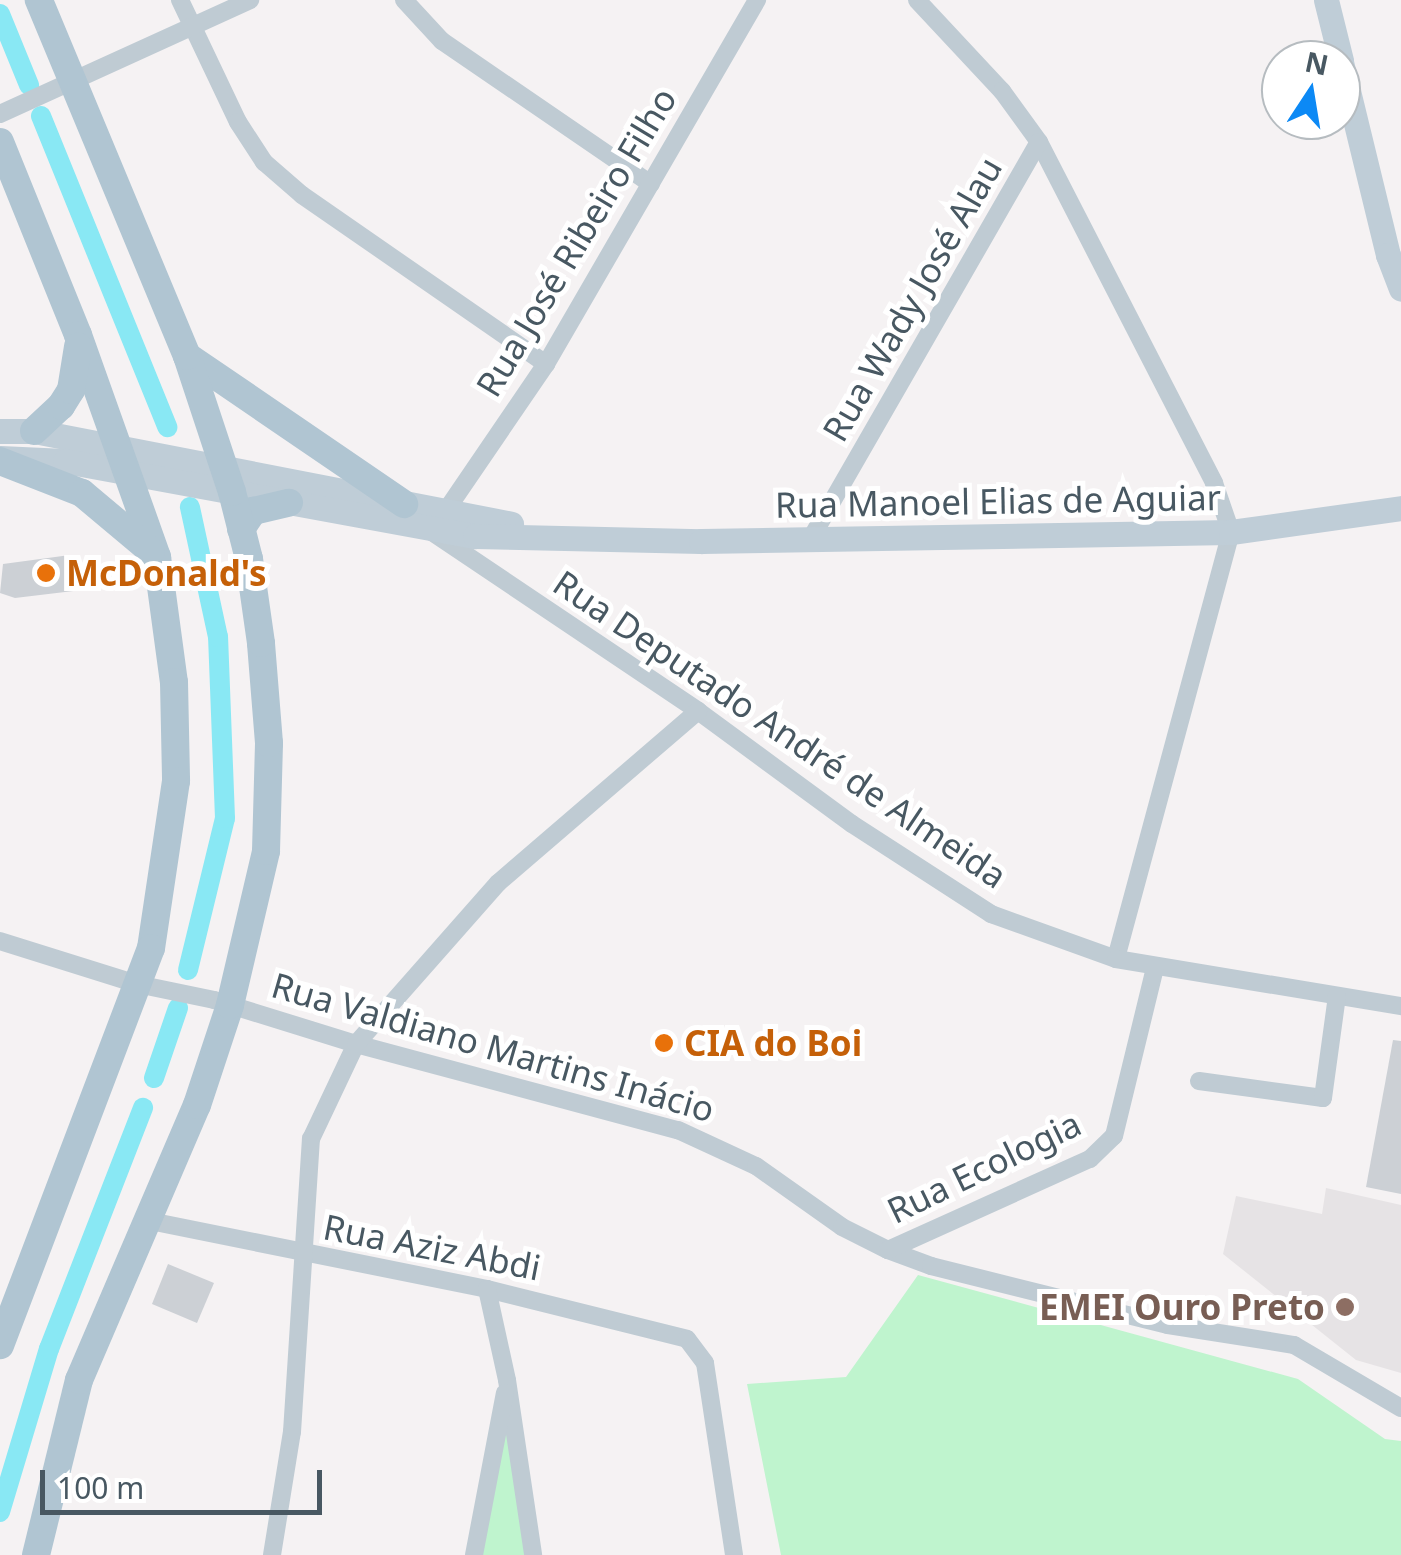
<!DOCTYPE html>
<html>
<head>
<meta charset="utf-8">
<style>
  body { margin:0 }
  #map { position:relative; width:1401px; height:1555px; overflow:hidden; background:#f5f2f3; font-family:"Noto Sans",sans-serif }
  div>[style] { position:absolute }
  [style*='--x'] { left:calc(var(--x)*1px); top:calc(var(--y)*1px); width:calc(var(--w)*1px); rotate:calc(var(--a)*1deg) }
  .education>* { inset:0; background:#e6e3e5 }
  .green>* { inset:0; background:#bff4ce }
  .canal>* { height:20px; margin:-10px; padding:0 10px; transform-origin:10px; border-radius:10px; background:#89e8f4 }
  .building>* { inset:0; background:#ccd0d5 }
  .street>* { height:18px; margin:-9px; padding:0 9px; transform-origin:9px; border-radius:9px; background:#bfcbd3 }
  .secondary>* { height:25px; margin:-12.5px; padding:0 12.5px; transform-origin:12.5px; border-radius:12.5px; background:#bfcdd7 }
  .primary>* { height:28px; margin:-14px; padding:0 14px; transform-origin:14px; border-radius:14px; background:#b0c5d2 }
  .dots>* { width:28px; height:28px; translate:-50% -50%; box-sizing:border-box; border:5px solid #fff; border-radius:50% }
  span { translate:-50% -50%; white-space:nowrap; text-align:center; line-height:1.15; -webkit-text-stroke:10px #fff; paint-order:stroke }
  .street-label { font-size:35px; color:#485862 }
  .food-label { font-size:35px; color:#c56008; font-weight:700 }
  .left { translate:0 -50%; text-align:left }
  .education-label { font-size:35px; color:#785e54; font-weight:700 }
  .right { translate:-100% -50%; text-align:right }
  .north { position:absolute; left:1261px; top:40px; width:100px; height:100px; box-sizing:border-box; background:#fff; border:2px solid #b6bcc0; border-radius:50%; rotate:12deg; font-size:28px; font-weight:700; line-height:40px; text-align:center; color:#485862 }
  .north::after { content:''; display:block; margin:auto; width:35px; height:45px; background:#0c89f5; clip-path:polygon(50% 0,100% 100%,50% 72%,0 100%) }
  .scale { position:absolute; left:40px; top:1470px; width:282px; height:45px; box-sizing:border-box; border:5px solid #485862; border-top:0; padding-left:12px; font-size:30px; line-height:35px; white-space:nowrap; color:#485862; -webkit-text-stroke:8px #fff; paint-order:stroke }
</style>
</head>
<body>
<div id="map">
  <div class="education">
    <div style="clip-path:polygon(1326px 1188px,1401px 1205px,1401px 1373px,1356px 1360px,1223px 1254px,1236px 1196px,1322px 1214px)"></div>
  </div>
  <div class="green">
    <div style="clip-path:polygon(918px 1275px,1298px 1379px,1385px 1439px,1401px 1441px,1401px 1555px,781px 1555px,747px 1384px,846px 1377px)"></div>
    <div style="clip-path:polygon(507px 1380px,533px 1555px,474px 1555px)"></div>
  </div>
  <div class="canal">
    <div style="--x:0;--y:14;--w:77;--a:67.8"></div>
    <div style="--x:41;--y:116;--w:336;--a:67.9"></div>
    <div style="--x:188;--y:970;--w:156;--a:-76.3"></div>
    <div style="--x:225;--y:818;--w:181;--a:-92.2"></div>
    <div style="--x:218;--y:637;--w:133;--a:-102.2"></div>
    <div style="--x:154;--y:1078;--w:74;--a:-71.1"></div>
    <div style="--x:0;--y:1512;--w:170;--a:-73.3"></div>
    <div style="--x:49;--y:1349;--w:259;--a:-68.7"></div>
  </div>
  <div class="building">
    <div style="clip-path:polygon(70px 555px,74px 564px,91px 564px,90px 589px,15px 598px,0 593px,3px 564px)"></div>
    <div style="clip-path:polygon(1393px 1040px,1401px 1041px,1401px 1194px,1366px 1187px)"></div>
    <div style="clip-path:polygon(168px 1264px,214px 1283px,197px 1323px,152px 1304px)"></div>
  </div>
  <div class="street">
    <div style="--x:180;--y:0;--w:135;--a:64.6"></div>
    <div style="--x:238;--y:122;--w:48;--a:57"></div>
    <div style="--x:264;--y:162;--w:50;--a:41"></div>
    <div style="--x:302;--y:195;--w:297;--a:34.7"></div>
    <div style="--x:404;--y:0;--w:56;--a:47.2"></div>
    <div style="--x:442;--y:41;--w:253;--a:34.4"></div>
    <div style="--x:917;--y:0;--w:125;--a:47"></div>
    <div style="--x:1002;--y:91;--w:63;--a:54"></div>
    <div style="--x:1039;--y:142;--w:383;--a:62.8"></div>
    <div style="--x:1214;--y:483;--w:52;--a:70.9"></div>
    <div style="--x:1231;--y:532;--w:442;--a:105.1"></div>
    <div style="--x:0;--y:114;--w:275;--a:-24.5"></div>
    <div style="--x:445;--y:512;--w:179;--a:-55.7"></div>
    <div style="--x:546;--y:364;--w:421;--a:-59.9"></div>
    <div style="--x:432;--y:532;--w:321;--a:33.9"></div>
    <div style="--x:698;--y:711;--w:191;--a:36.3"></div>
    <div style="--x:852;--y:824;--w:166;--a:32.9"></div>
    <div style="--x:991;--y:914;--w:133;--a:19.8"></div>
    <div style="--x:1116;--y:959;--w:289;--a:9.4"></div>
    <div style="--x:810;--y:540;--w:459;--a:-60.1"></div>
    <div style="--x:0;--y:941;--w:144;--a:17.4"></div>
    <div style="--x:137;--y:984;--w:79;--a:11.7"></div>
    <div style="--x:214;--y:1000;--w:149;--a:17.2"></div>
    <div style="--x:356;--y:1044;--w:333;--a:15"></div>
    <div style="--x:678;--y:1130;--w:86;--a:24.8"></div>
    <div style="--x:756;--y:1166;--w:105;--a:35.3"></div>
    <div style="--x:842;--y:1227;--w:51;--a:26.6"></div>
    <div style="--x:888;--y:1250;--w:46;--a:20.4"></div>
    <div style="--x:931;--y:1266;--w:244;--a:14"></div>
    <div style="--x:1168;--y:1325;--w:128;--a:9"></div>
    <div style="--x:1294;--y:1345;--w:124;--a:30.5"></div>
    <div style="--x:1199;--y:1081;--w:125;--a:7.8"></div>
    <div style="--x:1323;--y:1098;--w:103;--a:-82.2"></div>
    <div style="--x:150;--y:1221;--w:344;--a:11.4"></div>
    <div style="--x:487;--y:1289;--w:206;--a:14"></div>
    <div style="--x:687;--y:1339;--w:30;--a:53"></div>
    <div style="--x:705;--y:1363;--w:194;--a:81.4"></div>
    <div style="--x:888;--y:1250;--w:222;--a:-24.3"></div>
    <div style="--x:1090;--y:1159;--w:33;--a:-44"></div>
    <div style="--x:1114;--y:1136;--w:173;--a:-76.3"></div>
    <div style="--x:487;--y:1289;--w:93;--a:77.6"></div>
    <div style="--x:507;--y:1380;--w:177;--a:81.5"></div>
    <div style="--x:272;--y:1555;--w:125;--a:-80.8"></div>
    <div style="--x:292;--y:1432;--w:294;--a:-86.3"></div>
    <div style="--x:311;--y:1139;--w:105;--a:-64.7"></div>
    <div style="--x:356;--y:1044;--w:215;--a:-48.6"></div>
    <div style="--x:498;--y:883;--w:264;--a:-40.7"></div>
    <div style="--x:474;--y:1555;--w:165;--a:-79.2"></div>
  </div>
  <div class="secondary">
    <div style="--x:1326;--y:0;--w:62;--a:76"></div>
    <div style="--x:1341;--y:62;--w:199;--a:76.3"></div>
    <div style="--x:1388;--y:255;--w:36;--a:69"></div>
    <div style="--x:0;--y:431;--w:34;--a:0"></div>
    <div style="--x:34;--y:431;--w:486;--a:11"></div>
    <div style="--x:0;--y:458;--w:65;--a:2.6"></div>
    <div style="--x:65;--y:461;--w:417;--a:10.4"></div>
    <div style="--x:475;--y:536;--w:226;--a:1.3"></div>
    <div style="--x:701;--y:541;--w:530;--a:-0.97"></div>
    <div style="--x:1231;--y:532;--w:172;--a:-8"></div>
  </div>
  <div class="primary">
    <div style="--x:0;--y:142;--w:208;--a:68"></div>
    <div style="--x:78;--y:335;--w:236;--a:70.4"></div>
    <div style="--x:157;--y:557;--w:126;--a:82.3"></div>
    <div style="--x:174;--y:682;--w:99;--a:88.8"></div>
    <div style="--x:176;--y:781;--w:169;--a:98.5"></div>
    <div style="--x:151;--y:948;--w:425;--a:110.8"></div>
    <div style="--x:187;--y:356;--w:263;--a:34.3"></div>
    <div style="--x:34;--y:431;--w:37;--a:-43"></div>
    <div style="--x:61;--y:406;--w:19;--a:-58"></div>
    <div style="--x:71;--y:390;--w:44;--a:-80.8"></div>
    <div style="--x:0;--y:461;--w:88;--a:21.3"></div>
    <div style="--x:82;--y:493;--w:90;--a:40"></div>
    <div style="--x:241;--y:529;--w:22;--a:-56"></div>
    <div style="--x:253;--y:511;--w:37;--a:-13"></div>
    <div style="--x:36;--y:1555;--w:180;--a:-76.2"></div>
    <div style="--x:79;--y:1380;--w:299;--a:-66.8"></div>
    <div style="--x:197;--y:1105;--w:105;--a:-71.7"></div>
    <div style="--x:230;--y:1005;--w:158;--a:-76.8"></div>
    <div style="--x:266;--y:851;--w:108;--a:-88.4"></div>
    <div style="--x:269;--y:743;--w:100;--a:-94.6"></div>
    <div style="--x:261;--y:643;--w:85;--a:-98.1"></div>
    <div style="--x:249;--y:559;--w:69;--a:-104.2"></div>
    <div style="--x:232;--y:492;--w:143;--a:-108.3"></div>
    <div style="--x:187;--y:356;--w:386;--a:-112.6"></div>
  </div>
  <div class="dots">
    <div style="left:46px;top:573px;background:#e8710a"></div>
    <div style="left:664px;top:1043px;background:#e8710a"></div>
    <div style="left:1345px;top:1307px;background:#8d6e63"></div>
  </div>
  <div class="street-label">
    <span style="left:576px;top:242px;rotate:-59deg">Rua José Ribeiro Filho</span>
    <span style="left:912px;top:299px;rotate:-60deg">Rua Wady José Alau</span>
    <span style="left:998px;top:501px;rotate:-1deg">Rua Manoel Elias de Aguiar</span>
    <span style="left:780px;top:729px;rotate:34deg">Rua Deputado André de Almeida</span>
    <span style="left:493px;top:1047px;rotate:16deg">Rua Valdiano Martins Inácio</span>
    <span style="left:984px;top:1167px;rotate:-26deg">Rua Ecologia</span>
    <span style="left:432px;top:1247px;rotate:11deg">Rua Aziz Abdi</span>
  </div>
  <div class="food-label">
    <span class="left" style="left:66px;top:573px">McDonald's</span>
    <span class="left" style="left:684px;top:1043px">CIA do Boi</span>
  </div>
  <div class="education-label">
    <span class="right" style="left:1325px;top:1307px">EMEI Ouro Preto</span>
  </div>
  <div class="north">N</div>
  <div class="scale">100 m</div>
</div>
</body>
</html>
